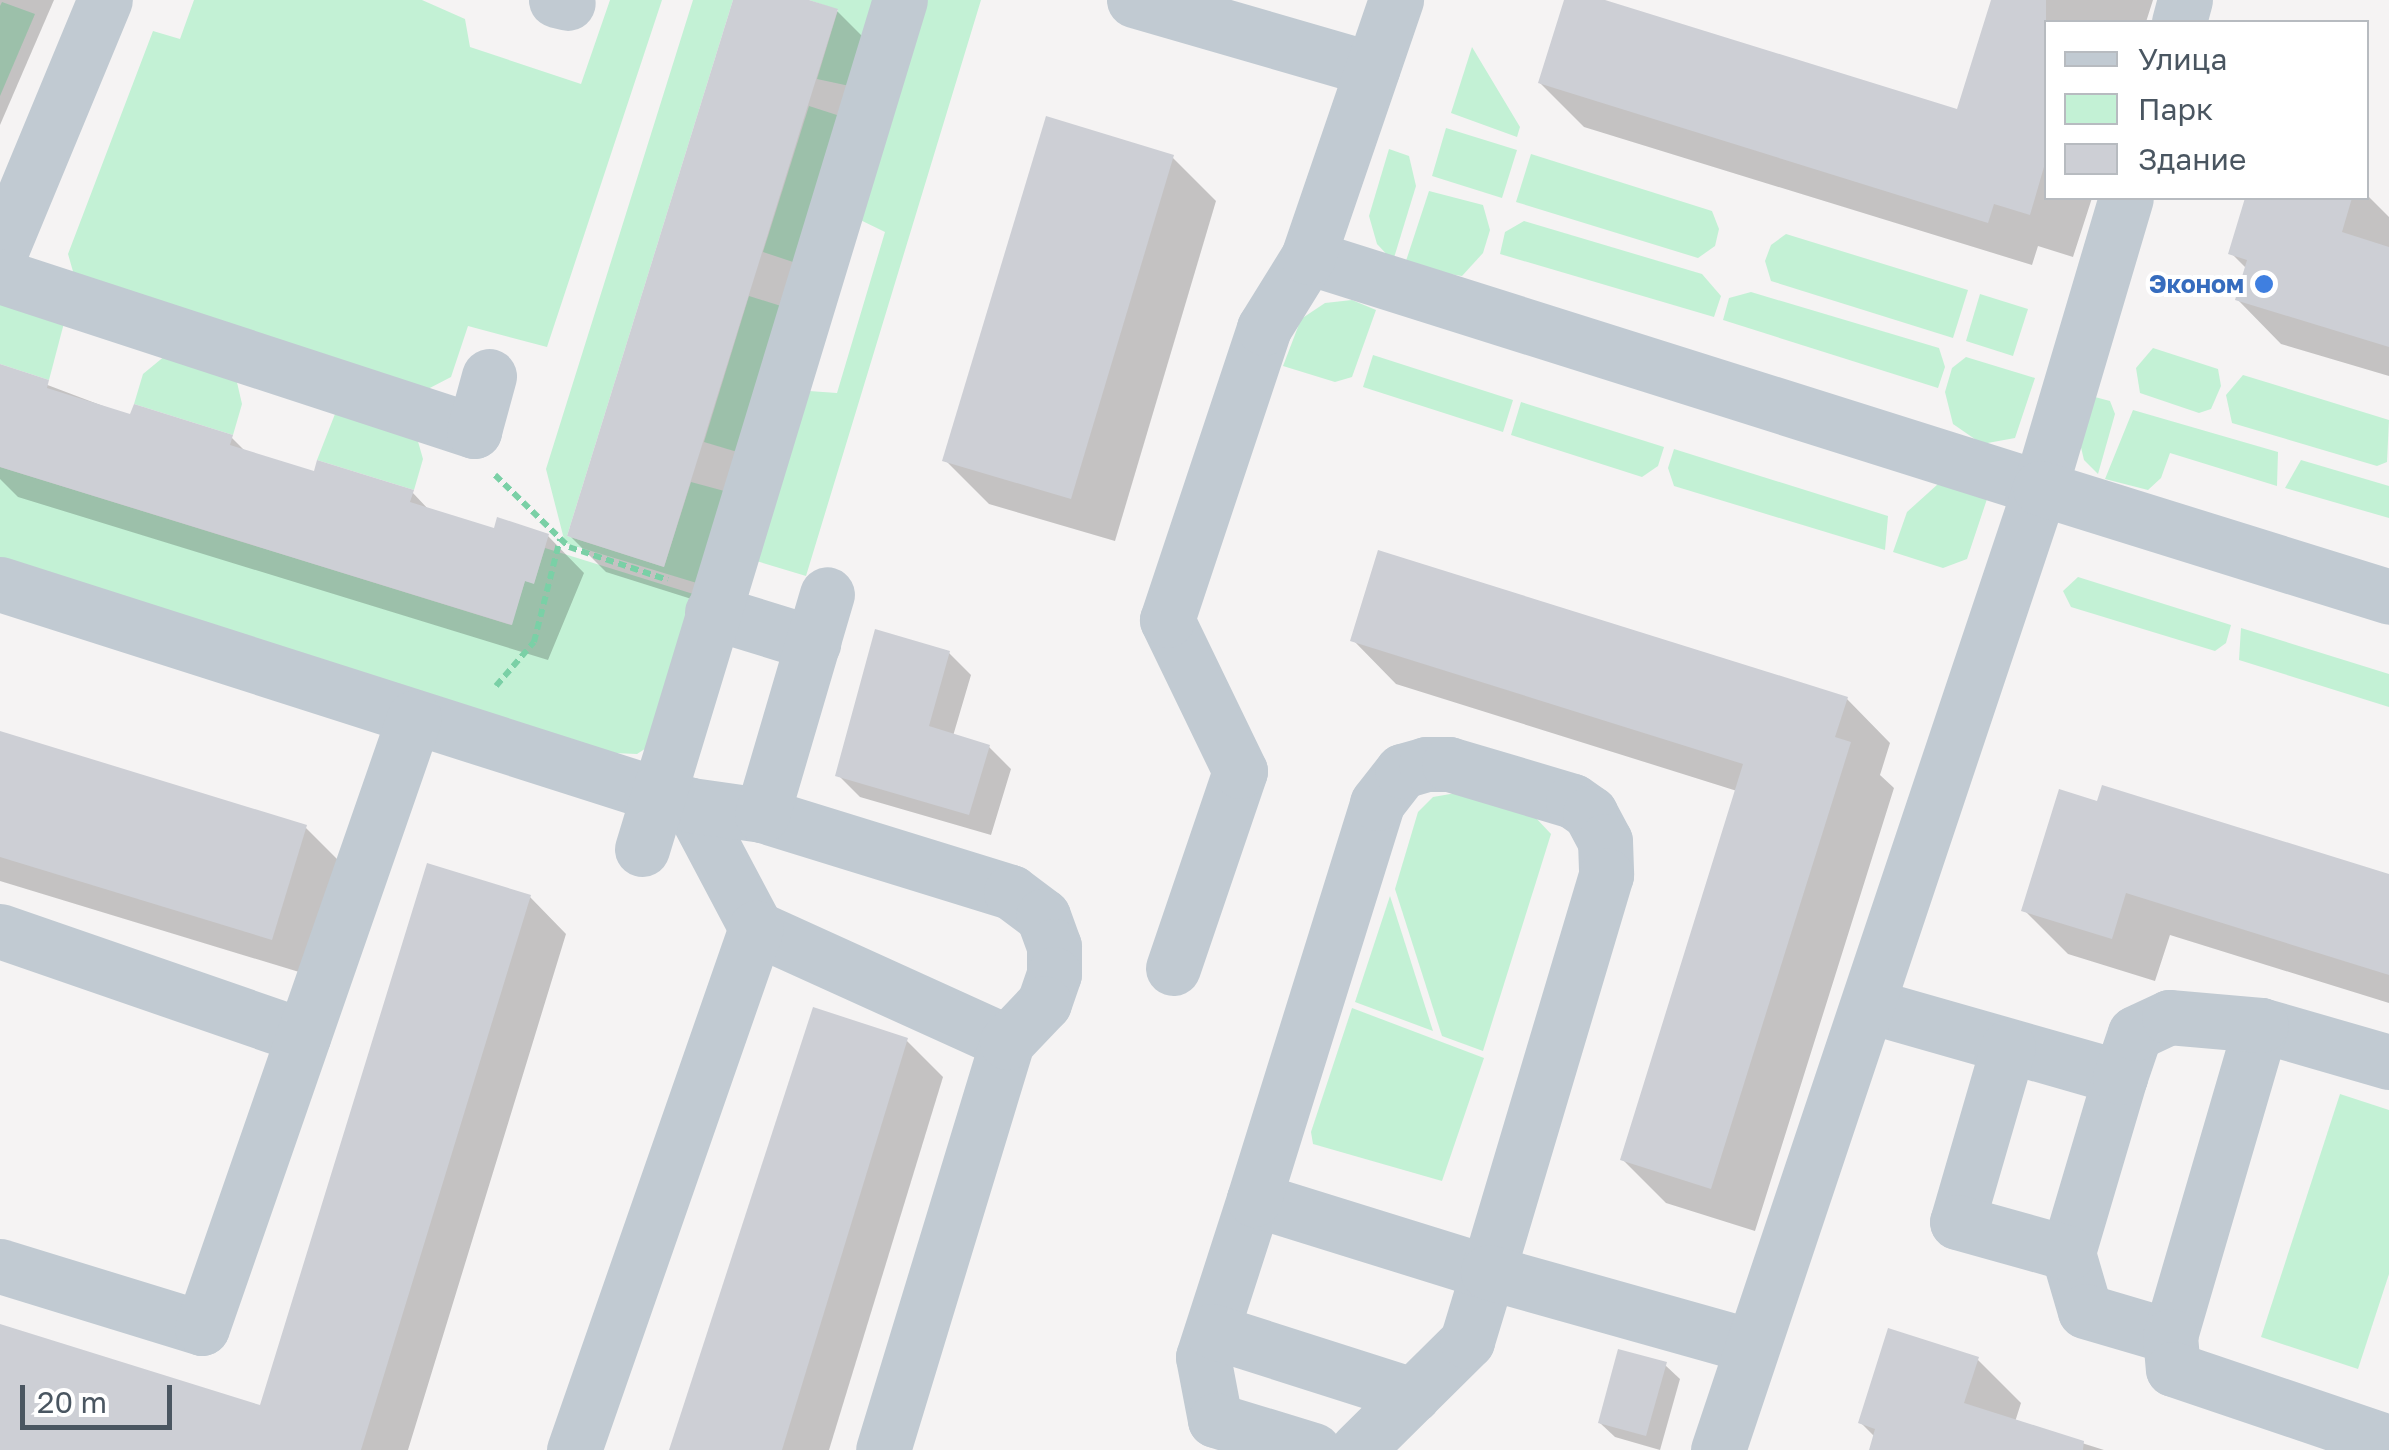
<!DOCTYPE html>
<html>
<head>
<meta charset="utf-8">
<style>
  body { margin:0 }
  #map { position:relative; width:2389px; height:1450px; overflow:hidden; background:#f5f3f3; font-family:"Golos Text",sans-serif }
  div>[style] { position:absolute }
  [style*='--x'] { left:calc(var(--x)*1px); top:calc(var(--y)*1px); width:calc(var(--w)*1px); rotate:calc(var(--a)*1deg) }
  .green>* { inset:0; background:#c3f1d5 }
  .shadow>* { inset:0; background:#0003 }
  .building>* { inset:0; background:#cdcfd5 }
  .path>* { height:6px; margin-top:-3px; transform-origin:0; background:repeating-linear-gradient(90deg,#7ad0a6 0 8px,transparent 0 13px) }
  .minor>* { height:55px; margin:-27.5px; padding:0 27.5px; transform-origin:27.5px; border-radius:27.5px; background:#c1cad2 }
  .dots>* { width:28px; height:28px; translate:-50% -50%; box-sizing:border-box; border:5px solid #fff; border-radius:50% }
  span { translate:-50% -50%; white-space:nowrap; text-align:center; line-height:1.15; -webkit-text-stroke:8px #fff; paint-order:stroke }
  .shop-label { font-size:25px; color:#366cbe; font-weight:700 }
  .right { translate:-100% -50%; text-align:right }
  .legend { position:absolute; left:2044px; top:20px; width:325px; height:180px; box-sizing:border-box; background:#fff; border:2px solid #b7bbc0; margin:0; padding:12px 18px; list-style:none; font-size:30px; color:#4a5661 }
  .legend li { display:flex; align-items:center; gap:20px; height:50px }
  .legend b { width:50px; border:2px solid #b7bbc0 }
  .scale { position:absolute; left:20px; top:1385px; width:152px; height:45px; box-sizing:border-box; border:5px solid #4a5661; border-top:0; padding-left:12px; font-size:30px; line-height:35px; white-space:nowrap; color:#4a5661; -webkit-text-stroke:8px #fff; paint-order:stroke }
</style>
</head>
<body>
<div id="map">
  <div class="green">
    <div style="clip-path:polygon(194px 0,422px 0,465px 19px,470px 47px,581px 84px,610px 0,662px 0,547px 347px,468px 326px,451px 377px,424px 391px,74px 275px,68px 254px,153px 31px,180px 39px)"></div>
    <div style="clip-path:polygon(693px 0,733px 0,567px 536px,664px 567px,691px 482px,728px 492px,710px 587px,565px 543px,546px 469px)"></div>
    <div style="clip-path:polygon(809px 0,886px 0,859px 88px,817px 79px,838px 10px)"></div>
    <div style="clip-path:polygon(916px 0,981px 0,806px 576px,743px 557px,795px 390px,837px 393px,885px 232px,848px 214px)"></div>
    <div style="clip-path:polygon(2px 2px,35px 14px,0 96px,0 6px)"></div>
    <div style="clip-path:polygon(1472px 47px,1520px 127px,1517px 137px,1451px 113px)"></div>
    <div style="clip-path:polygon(809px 106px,840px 116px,793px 262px,763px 252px)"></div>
    <div style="clip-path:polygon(1446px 128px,1517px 150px,1502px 198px,1432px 176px)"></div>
    <div style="clip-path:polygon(1389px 149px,1409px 156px,1416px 186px,1393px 261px,1377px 244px,1369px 216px)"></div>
    <div style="clip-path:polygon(1531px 154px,1712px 211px,1719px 229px,1715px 246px,1698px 258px,1516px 202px)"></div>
    <div style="clip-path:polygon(1429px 191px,1483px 205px,1490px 230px,1483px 253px,1462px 276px,1404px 267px)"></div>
    <div style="clip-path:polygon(1524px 221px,1702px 274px,1721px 296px,1714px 317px,1500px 254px,1505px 232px)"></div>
    <div style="clip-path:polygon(1786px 234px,1968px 290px,1953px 338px,1771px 281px,1765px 261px,1771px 245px)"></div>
    <div style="clip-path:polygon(1751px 292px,1939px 348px,1945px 367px,1938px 388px,1723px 320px,1729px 298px)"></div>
    <div style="clip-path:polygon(1980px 294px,2028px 309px,2013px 356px,1966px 341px)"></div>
    <div style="clip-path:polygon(0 295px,64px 323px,49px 380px,0 364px)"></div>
    <div style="clip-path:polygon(749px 296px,781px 306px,747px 447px,734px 451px,704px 442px)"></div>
    <div style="clip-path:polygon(1352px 300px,1376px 310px,1352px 377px,1335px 382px,1283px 366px,1301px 319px,1325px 303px)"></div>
    <div style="clip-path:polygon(2153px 348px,2218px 369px,2221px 386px,2211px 409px,2199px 413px,2140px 393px,2136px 368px)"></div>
    <div style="clip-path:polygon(166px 355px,236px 378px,242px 404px,233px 435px,134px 404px,143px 374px)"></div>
    <div style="clip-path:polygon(1373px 355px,1513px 400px,1503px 432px,1363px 387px)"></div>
    <div style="clip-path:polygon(1966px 357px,2035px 378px,2015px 438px,1982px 444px,1953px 424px,1945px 392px,1952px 368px)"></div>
    <div style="clip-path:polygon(2243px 375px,2389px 420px,2387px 462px,2377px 466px,2232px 423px,2226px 395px)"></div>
    <div style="clip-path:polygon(2091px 396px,2110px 401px,2115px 414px,2098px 474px,2084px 460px,2079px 439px)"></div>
    <div style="clip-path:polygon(1521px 402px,1664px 447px,1658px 466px,1642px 477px,1511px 435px)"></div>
    <div style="clip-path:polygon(2133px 410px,2278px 452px,2277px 486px,2170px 453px,2161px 478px,2148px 490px,2105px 479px)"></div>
    <div style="clip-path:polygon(335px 414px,415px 431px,423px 459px,414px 490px,317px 460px)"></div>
    <div style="clip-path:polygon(1674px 449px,1888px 516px,1885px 550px,1674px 486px,1668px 468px)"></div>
    <div style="clip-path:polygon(2301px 460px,2389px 486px,2389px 518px,2285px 488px)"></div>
    <div style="clip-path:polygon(0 467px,511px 625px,525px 581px,534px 583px,545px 548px,703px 597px,651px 745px,637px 754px,613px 753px,0 564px)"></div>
    <div style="clip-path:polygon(1938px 484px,1987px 499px,1967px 559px,1943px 568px,1893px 552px,1907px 512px)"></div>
    <div style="clip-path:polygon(2078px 577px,2231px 625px,2226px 643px,2215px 651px,2071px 607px,2063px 591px)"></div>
    <div style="clip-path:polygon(2241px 628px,2389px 674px,2389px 707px,2239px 660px)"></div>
    <div style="clip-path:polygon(1456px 793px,1535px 817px,1551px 834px,1483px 1051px,1442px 1036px,1395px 889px,1418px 812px,1433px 797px)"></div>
    <div style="clip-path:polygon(1390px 896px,1433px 1031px,1355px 1002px)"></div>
    <div style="clip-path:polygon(1352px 1008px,1484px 1058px,1442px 1181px,1313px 1144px,1311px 1132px)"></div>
    <div style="clip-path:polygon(2340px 1094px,2389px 1110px,2389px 1274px,2358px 1369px,2261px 1337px)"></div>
  </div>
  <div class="shadow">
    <div style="clip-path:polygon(0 0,54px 0,0 125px)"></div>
    <div style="clip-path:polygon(736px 0,800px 0,837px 11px,874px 48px,701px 602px,606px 572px,569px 535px)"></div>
    <div style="clip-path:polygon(1566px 0,1596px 0,1959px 112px,1994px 0,2153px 0,2146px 22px,2046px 22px,2046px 198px,2092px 198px,2073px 257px,2038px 246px,2032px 265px,1584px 127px,1540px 83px)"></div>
    <div style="clip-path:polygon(1172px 157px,1216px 201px,1115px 541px,989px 504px,945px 460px)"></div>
    <div style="clip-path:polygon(2366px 194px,2389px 217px,2389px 376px,2281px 344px,2238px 300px,2247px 269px,2231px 253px,2247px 198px)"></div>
    <div style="clip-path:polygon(0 367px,132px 417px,231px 437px,247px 453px,315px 475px,412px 492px,430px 511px,495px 531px,548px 536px,584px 573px,548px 660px,18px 497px,0 479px)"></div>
    <div style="clip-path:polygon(1353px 640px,1847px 699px,1890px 743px,1880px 775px,1894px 788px,1755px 1231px,1666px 1203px,1622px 1159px,1737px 791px,1396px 684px)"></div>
    <div style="clip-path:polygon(949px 653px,971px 675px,953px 736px,989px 747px,1011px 769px,991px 835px,860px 797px,838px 775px)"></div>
    <div style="clip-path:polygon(0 734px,305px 827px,342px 864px,309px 975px,0 881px)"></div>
    <div style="clip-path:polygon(2060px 792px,2389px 876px,2389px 1003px,2170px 935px,2155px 981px,2068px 954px,2024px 910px)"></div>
    <div style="clip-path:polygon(530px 897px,566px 934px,408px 1450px,0 1450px,0 1327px,262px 1408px)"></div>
    <div style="clip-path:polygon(906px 1040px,943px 1077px,829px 1450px,671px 1450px)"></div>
    <div style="clip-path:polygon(1977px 1359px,2021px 1403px,2015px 1422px,2104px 1450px,1872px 1450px,1875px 1437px,1861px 1423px)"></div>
    <div style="clip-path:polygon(1665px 1365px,1680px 1379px,1660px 1450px,1615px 1437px,1600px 1423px)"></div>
  </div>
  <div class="building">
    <div style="clip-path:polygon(733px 0,809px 0,838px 9px,664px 567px,567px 536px)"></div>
    <div style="clip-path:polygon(1564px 0,1605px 0,1957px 109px,1991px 0,2046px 0,2046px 160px,2030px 215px,1994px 204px,1988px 223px,1538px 83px)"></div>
    <div style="clip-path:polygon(1046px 116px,1174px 155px,1071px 499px,942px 461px)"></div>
    <div style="clip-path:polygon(2245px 198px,2352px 198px,2342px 232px,2389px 247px,2389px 347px,2235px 300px,2247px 260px,2228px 254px)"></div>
    <div style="clip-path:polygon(0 364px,49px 380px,47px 388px,130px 414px,134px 404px,233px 435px,230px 445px,314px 471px,317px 460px,414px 490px,410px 502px,494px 528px,497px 517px,549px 534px,534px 584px,525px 581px,512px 625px,0 467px)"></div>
    <div style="clip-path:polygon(1378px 550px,1848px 697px,1835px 737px,1851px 742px,1711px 1189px,1620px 1160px,1743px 764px,1350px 641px)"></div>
    <div style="clip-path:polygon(875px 629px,950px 651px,929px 726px,990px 745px,969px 815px,835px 776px)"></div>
    <div style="clip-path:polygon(0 731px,307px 825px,272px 940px,0 857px)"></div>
    <div style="clip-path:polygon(2102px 785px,2389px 874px,2389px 975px,2126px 893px,2112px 939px,2021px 911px,2059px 789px,2097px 801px)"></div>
    <div style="clip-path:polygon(427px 863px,531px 895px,361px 1450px,0 1450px,0 1324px,260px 1405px)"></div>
    <div style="clip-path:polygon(813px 1007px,908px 1038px,782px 1450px,669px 1450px)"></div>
    <div style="clip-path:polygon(1888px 1328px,1979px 1357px,1964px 1403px,2084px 1441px,2083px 1450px,1869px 1450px,1875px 1429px,1858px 1423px)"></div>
    <div style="clip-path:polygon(1618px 1349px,1667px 1362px,1646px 1436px,1598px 1423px)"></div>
  </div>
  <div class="path">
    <div style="--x:495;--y:475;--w:103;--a:44.2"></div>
    <div style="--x:569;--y:547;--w:104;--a:18.4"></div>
    <div style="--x:496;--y:686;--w:58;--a:-49.2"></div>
    <div style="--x:534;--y:642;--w:106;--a:-75.8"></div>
  </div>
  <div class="minor">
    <div style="--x:556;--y:0;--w:12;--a:14"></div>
    <div style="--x:1134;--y:0;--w:248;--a:16.2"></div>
    <div style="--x:2179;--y:22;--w:23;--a:-75"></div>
    <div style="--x:0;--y:253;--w:274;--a:-67.5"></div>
    <div style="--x:1308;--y:257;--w:768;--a:17.51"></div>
    <div style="--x:2040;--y:488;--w:302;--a:-73.5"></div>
    <div style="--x:0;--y:276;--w:499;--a:18.1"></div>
    <div style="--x:474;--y:431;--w:57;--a:-74.7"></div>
    <div style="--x:0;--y:584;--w:725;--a:17.74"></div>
    <div style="--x:691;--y:805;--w:139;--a:62.1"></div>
    <div style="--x:756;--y:928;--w:276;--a:24.4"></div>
    <div style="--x:1007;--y:1042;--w:426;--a:106.9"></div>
    <div style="--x:712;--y:612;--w:106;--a:17.1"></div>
    <div style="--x:691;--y:805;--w:72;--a:8"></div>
    <div style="--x:762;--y:815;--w:261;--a:17.2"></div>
    <div style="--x:1011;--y:892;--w:40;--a:37"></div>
    <div style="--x:1043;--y:916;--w:32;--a:70"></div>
    <div style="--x:1054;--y:946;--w:28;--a:90"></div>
    <div style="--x:1054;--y:974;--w:31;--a:109"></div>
    <div style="--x:1044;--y:1003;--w:54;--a:133.5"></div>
    <div style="--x:762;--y:815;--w:230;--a:-73.6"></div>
    <div style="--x:642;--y:849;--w:887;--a:-73.1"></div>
    <div style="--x:0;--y:931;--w:321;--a:19.1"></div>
    <div style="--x:1173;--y:968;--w:208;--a:-71.2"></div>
    <div style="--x:1240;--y:771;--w:168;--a:-115.8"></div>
    <div style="--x:1167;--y:620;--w:308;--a:-71.6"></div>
    <div style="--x:1264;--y:328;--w:84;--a:-58.2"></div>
    <div style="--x:1308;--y:257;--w:272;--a:-71.1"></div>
    <div style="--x:1870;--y:1006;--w:260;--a:15.9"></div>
    <div style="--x:2120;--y:1077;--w:184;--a:106.5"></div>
    <div style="--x:2068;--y:1253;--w:60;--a:73.7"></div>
    <div style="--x:2085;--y:1311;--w:89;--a:16.4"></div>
    <div style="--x:2008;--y:1047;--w:182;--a:106.2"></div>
    <div style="--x:1957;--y:1222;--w:115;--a:15.6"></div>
    <div style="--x:2389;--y:1062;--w:133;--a:-163.9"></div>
    <div style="--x:2261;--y:1025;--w:324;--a:106.3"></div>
    <div style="--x:2170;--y:1336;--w:33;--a:85"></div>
    <div style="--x:2173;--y:1369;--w:228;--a:18.7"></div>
    <div style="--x:2120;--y:1077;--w:46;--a:-71.2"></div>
    <div style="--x:2135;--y:1033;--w:38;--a:-25"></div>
    <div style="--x:2169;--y:1017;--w:92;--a:5"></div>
    <div style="--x:1254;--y:1199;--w:166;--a:107.9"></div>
    <div style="--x:1203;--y:1357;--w:64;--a:79.2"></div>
    <div style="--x:1215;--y:1420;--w:103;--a:16.9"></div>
    <div style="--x:0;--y:1266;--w:211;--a:17.1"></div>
    <div style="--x:202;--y:1328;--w:646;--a:-70.84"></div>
    <div style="--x:1212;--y:1331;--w:211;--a:17.7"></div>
    <div style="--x:574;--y:1450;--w:553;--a:-70.78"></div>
    <div style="--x:1357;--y:1450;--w:155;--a:-44.7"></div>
    <div style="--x:1467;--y:1341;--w:72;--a:-73.1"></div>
    <div style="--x:1488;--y:1272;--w:245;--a:-162.7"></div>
    <div style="--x:1254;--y:1199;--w:415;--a:-72.7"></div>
    <div style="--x:1377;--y:803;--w:41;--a:-52"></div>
    <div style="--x:1402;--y:771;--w:25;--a:-16"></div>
    <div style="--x:1426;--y:764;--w:23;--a:0"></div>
    <div style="--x:1449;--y:764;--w:129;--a:16.6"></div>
    <div style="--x:1573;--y:801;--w:21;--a:35"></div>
    <div style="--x:1590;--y:813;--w:32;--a:62"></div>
    <div style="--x:1605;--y:841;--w:34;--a:88"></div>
    <div style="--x:1606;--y:875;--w:414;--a:106.6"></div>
    <div style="--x:1488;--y:1272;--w:274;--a:15.7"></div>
    <div style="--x:1718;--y:1450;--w:1014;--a:-71.49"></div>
    <div style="--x:2040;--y:488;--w:366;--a:17.3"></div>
  </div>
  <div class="dots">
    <div style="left:2264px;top:284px;background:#3f7fe0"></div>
  </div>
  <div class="shop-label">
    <span class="right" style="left:2244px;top:284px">Эконом</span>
  </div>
  <ul class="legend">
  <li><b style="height:12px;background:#c1cad2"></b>Улица</li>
  <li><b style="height:28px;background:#c3f1d5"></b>Парк</li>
  <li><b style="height:28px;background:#cdcfd5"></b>Здание</li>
  </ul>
  <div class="scale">20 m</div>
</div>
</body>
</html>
